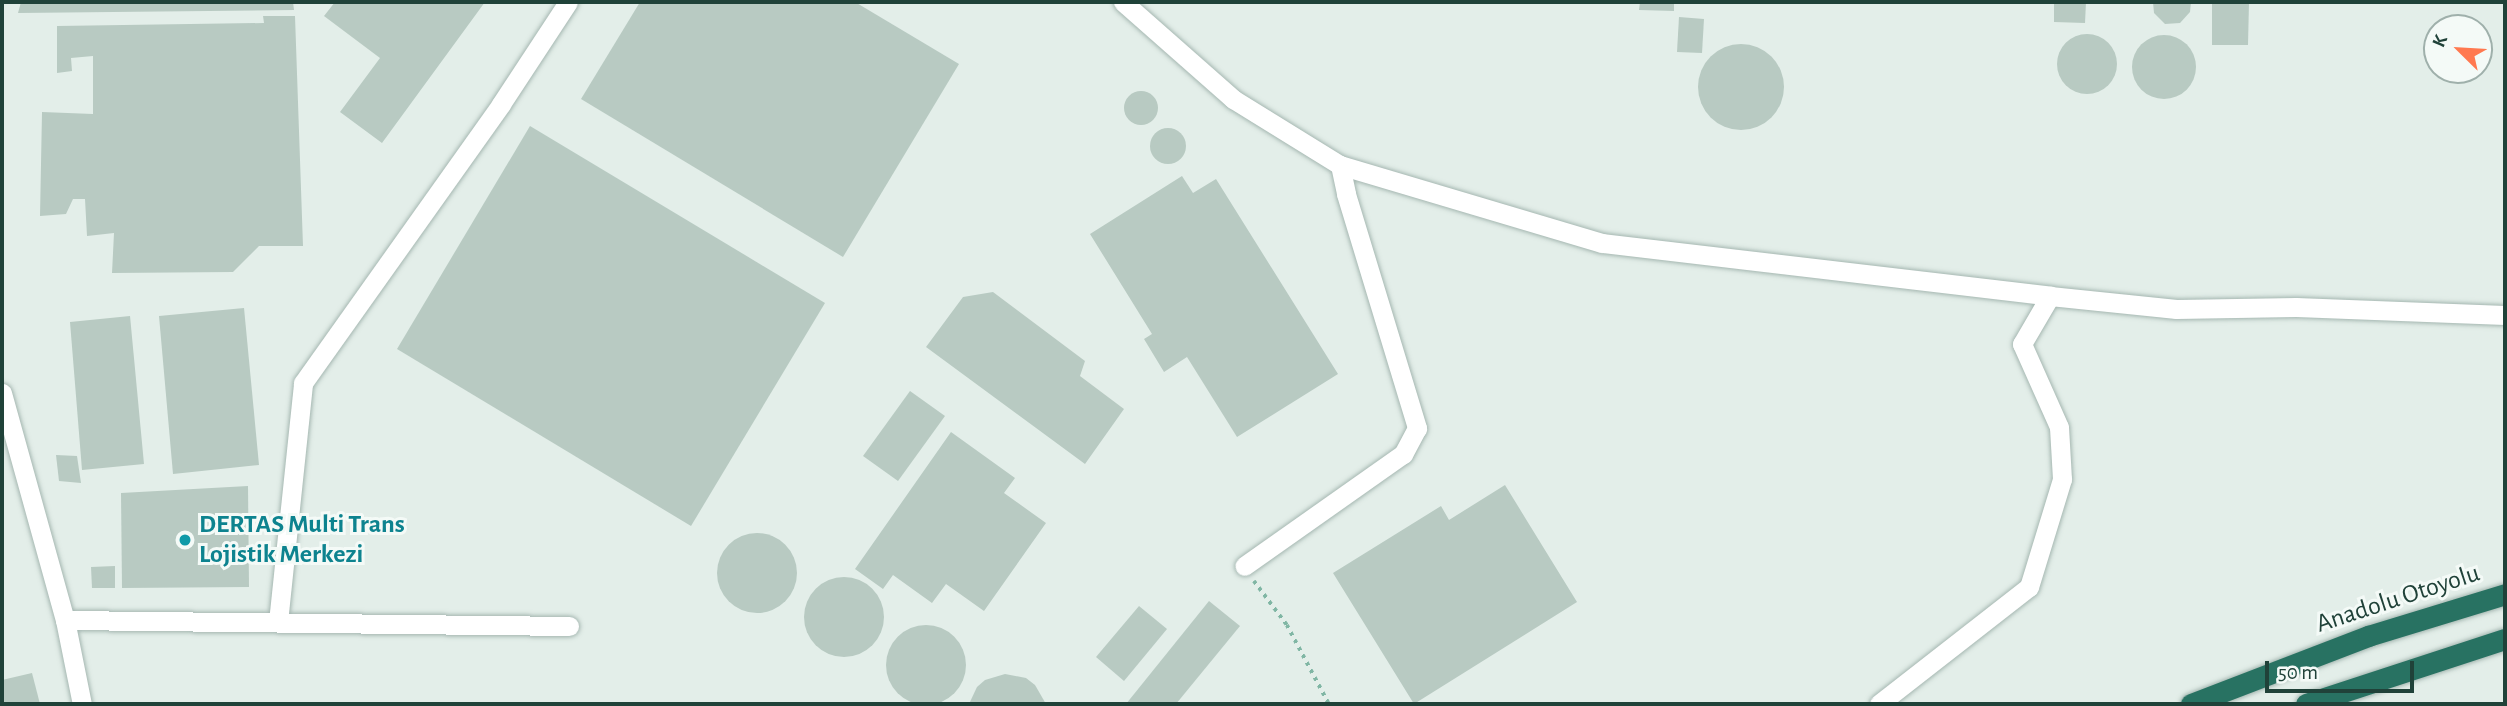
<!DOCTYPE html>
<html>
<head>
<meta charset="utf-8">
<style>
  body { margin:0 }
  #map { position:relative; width:2507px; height:706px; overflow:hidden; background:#e3eee9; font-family:"Alegreya Sans",sans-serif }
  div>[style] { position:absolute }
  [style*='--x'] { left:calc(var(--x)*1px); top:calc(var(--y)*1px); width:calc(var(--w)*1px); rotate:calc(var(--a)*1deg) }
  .building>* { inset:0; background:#b8cac2 }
  .round { border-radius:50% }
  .path>* { height:3.5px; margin-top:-1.75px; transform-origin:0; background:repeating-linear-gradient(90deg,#80b6a4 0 3.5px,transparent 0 8.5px) }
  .roads { filter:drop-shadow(0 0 2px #a5b7b1) drop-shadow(0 0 2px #a5b7b1) }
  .street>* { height:19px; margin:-9.5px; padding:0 9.5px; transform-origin:9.5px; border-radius:9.5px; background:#fff }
  .highway>* { height:21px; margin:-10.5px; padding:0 10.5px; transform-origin:10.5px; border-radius:10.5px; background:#287262 }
  .dots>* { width:19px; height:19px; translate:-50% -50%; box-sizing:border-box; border:4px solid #f4faf7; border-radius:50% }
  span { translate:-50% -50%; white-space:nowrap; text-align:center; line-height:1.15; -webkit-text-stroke:6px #f4faf7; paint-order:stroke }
  .culture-label { font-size:26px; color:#0d838f; font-weight:700 }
  .left { translate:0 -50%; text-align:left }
  .street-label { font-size:26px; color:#204239 }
  .frame { position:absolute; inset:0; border:4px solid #204239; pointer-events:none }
  .north { position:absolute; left:2423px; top:14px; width:70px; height:70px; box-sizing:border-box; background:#f4faf7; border:2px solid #9fb0ab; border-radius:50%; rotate:294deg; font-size:19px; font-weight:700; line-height:28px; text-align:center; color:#204239 }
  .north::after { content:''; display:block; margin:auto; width:24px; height:32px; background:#ff7950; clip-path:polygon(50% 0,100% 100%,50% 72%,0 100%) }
  .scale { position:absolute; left:2265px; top:661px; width:149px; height:32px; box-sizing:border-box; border:4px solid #204239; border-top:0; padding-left:9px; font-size:21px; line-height:24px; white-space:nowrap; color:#204239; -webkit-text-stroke:5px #f4faf7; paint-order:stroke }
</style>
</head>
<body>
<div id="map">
  <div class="building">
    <div style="clip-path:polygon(21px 2px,293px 2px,294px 10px,18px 13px)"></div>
    <div style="clip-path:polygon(335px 2px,485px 2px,382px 143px,340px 112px,380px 58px,324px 16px)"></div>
    <div style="clip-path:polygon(640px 2px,855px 2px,959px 64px,843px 257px,581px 99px)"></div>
    <div style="clip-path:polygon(1640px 2px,1674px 2px,1674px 11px,1639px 10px)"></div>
    <div style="clip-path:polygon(2054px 2px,2086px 2px,2085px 23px,2054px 22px)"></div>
    <div style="clip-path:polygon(2153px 2px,2191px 2px,2190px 12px,2180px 23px,2165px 24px,2154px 13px)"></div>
    <div style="clip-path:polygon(2212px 2px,2249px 2px,2248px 45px,2212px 45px)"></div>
    <div style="clip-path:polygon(263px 16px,295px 16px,303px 246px,259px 246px,233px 272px,112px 273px,114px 233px,87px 236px,85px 199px,73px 199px,66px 214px,40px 216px,42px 112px,93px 114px,93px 56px,71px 58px,72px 71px,57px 73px,57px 26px,264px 23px)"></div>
    <div style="clip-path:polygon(1679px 17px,1704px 19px,1702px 53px,1677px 52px)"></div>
    <div class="round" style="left:2057px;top:34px;width:60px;height:60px"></div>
    <div class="round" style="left:2132px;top:35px;width:64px;height:64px"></div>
    <div class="round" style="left:1698px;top:44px;width:86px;height:86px"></div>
    <div class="round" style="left:1124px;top:91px;width:34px;height:34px"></div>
    <div style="clip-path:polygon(530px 126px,825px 303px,691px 526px,397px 349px)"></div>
    <div class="round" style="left:1150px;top:128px;width:36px;height:36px"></div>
    <div style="clip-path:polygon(1182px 176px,1193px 193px,1216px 179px,1338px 374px,1237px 437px,1187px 357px,1164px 372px,1144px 339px,1152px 334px,1090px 234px)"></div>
    <div style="clip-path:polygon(993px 292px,1085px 361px,1080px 376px,1124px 409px,1085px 464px,926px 347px,963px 297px)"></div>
    <div style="clip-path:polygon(244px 308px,259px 465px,173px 474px,159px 316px)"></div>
    <div style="clip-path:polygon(130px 316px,144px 464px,82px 470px,70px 322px)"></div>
    <div style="clip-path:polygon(910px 391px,945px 416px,898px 481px,863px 456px)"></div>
    <div style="clip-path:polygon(951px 432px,1015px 478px,1004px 493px,1046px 523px,984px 611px,946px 584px,932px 603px,893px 575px,883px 589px,855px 569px)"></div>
    <div style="clip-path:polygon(56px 455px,77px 456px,81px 483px,59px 481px)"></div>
    <div style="clip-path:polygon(1505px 485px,1577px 602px,1414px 704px,1333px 573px,1441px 506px,1449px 520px)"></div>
    <div style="clip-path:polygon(248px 486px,249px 587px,122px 588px,121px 493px)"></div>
    <div class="round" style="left:717px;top:533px;width:80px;height:80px"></div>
    <div style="clip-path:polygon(115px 566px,115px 588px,92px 588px,91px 567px)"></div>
    <div class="round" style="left:804px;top:577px;width:80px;height:80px"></div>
    <div style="clip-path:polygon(1209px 601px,1240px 626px,1176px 704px,1126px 704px)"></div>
    <div style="clip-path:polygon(1139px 606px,1167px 629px,1124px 681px,1096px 657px)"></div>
    <div class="round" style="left:886px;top:625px;width:80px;height:80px"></div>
    <div style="clip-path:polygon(32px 673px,40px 704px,2px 704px,2px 680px)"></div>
    <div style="clip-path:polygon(1005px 674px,1026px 678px,1035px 685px,1046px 704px,969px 704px,977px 687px,985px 680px)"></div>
  </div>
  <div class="path">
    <div style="--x:1254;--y:581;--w:55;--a:53.1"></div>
    <div style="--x:1287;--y:625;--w:89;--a:62"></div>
  </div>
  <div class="roads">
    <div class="street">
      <div style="--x:1123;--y:2;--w:147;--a:41.4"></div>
      <div style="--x:1233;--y:99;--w:126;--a:31.7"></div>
      <div style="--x:1340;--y:165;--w:30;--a:78"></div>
      <div style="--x:1346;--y:194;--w:245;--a:73.1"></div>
      <div style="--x:1417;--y:428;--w:30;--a:118"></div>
      <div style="--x:1403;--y:454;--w:194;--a:144.8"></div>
      <div style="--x:1340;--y:165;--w:273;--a:16.6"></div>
      <div style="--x:1602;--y:243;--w:451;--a:6.7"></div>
      <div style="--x:2;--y:393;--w:236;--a:74.5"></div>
      <div style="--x:65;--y:620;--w:86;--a:78.6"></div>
      <div style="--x:65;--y:620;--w:504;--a:0.68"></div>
      <div style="--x:278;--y:622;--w:240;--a:-84"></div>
      <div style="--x:303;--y:383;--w:342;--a:-54.6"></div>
      <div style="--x:501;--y:104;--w:122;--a:-56.7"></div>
      <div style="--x:1879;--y:704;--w:190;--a:-38"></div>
      <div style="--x:2029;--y:587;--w:113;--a:-73"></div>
      <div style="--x:2062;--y:479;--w:52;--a:-93.3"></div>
      <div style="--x:2059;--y:427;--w:91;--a:-114"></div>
      <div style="--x:2022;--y:344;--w:56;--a:-59.7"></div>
      <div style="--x:2050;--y:296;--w:127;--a:5.9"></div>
      <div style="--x:2176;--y:309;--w:120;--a:-1"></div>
      <div style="--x:2296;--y:307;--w:209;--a:2.2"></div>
    </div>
    <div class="highway">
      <div style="--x:2191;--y:704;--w:190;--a:-21"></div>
      <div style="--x:2368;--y:636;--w:143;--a:-17"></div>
      <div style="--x:2306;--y:704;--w:209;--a:-18.1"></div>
    </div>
  </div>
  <div class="dots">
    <div style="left:185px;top:540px;background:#0f9aa8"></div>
  </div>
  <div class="culture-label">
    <span class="left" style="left:199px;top:540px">DERTAS Multi Trans<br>Lojistik Merkezi</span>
  </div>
  <div class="street-label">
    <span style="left:2398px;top:599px;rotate:-18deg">Anadolu Otoyolu</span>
  </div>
  <div class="frame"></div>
  <div class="north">K</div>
  <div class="scale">50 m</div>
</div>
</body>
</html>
